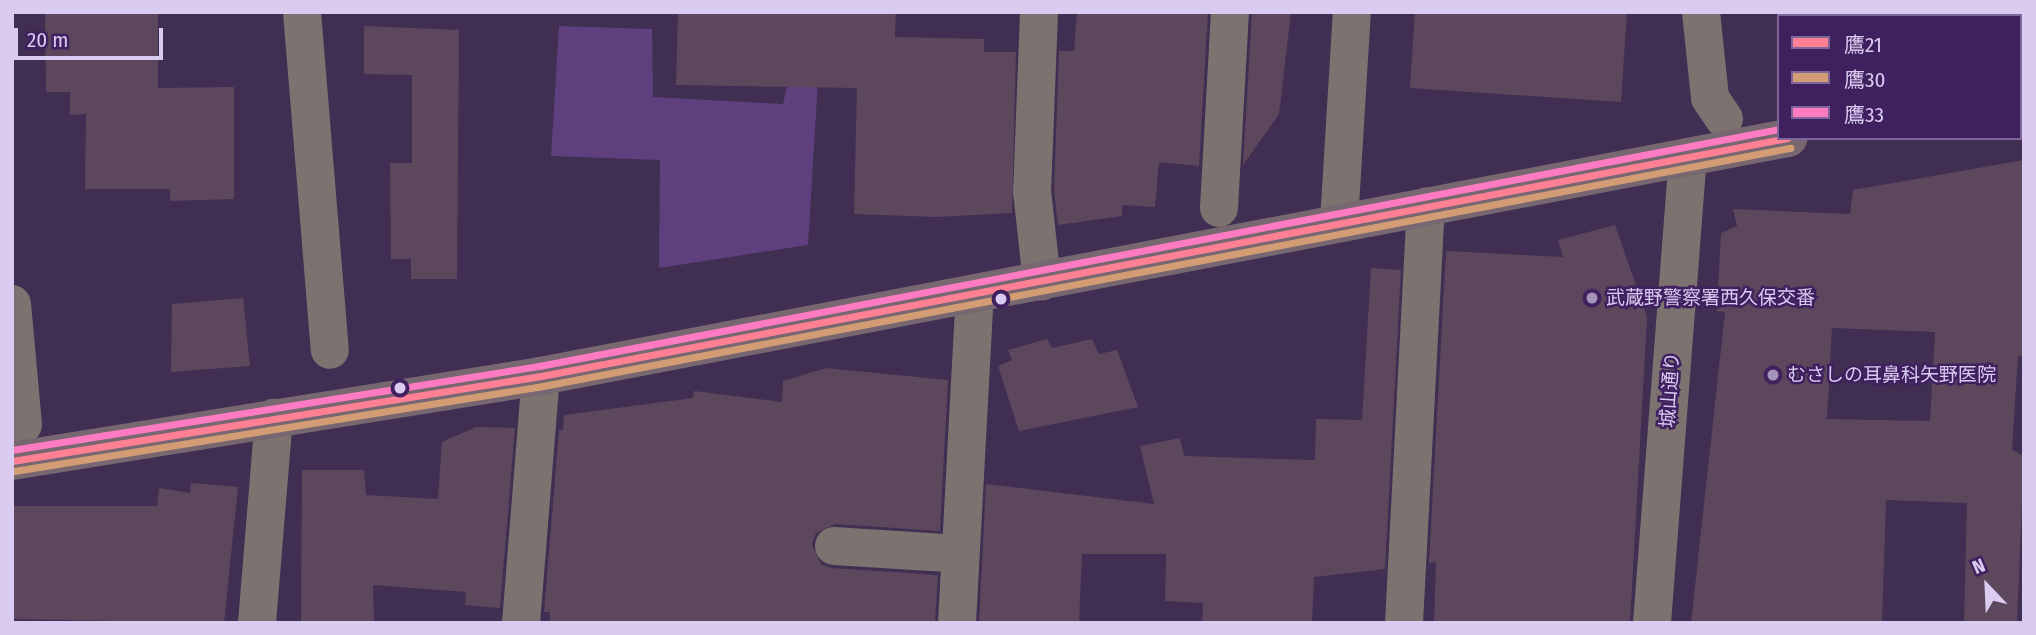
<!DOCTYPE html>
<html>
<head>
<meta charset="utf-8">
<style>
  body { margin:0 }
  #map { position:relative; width:2036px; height:635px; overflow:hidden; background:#402f52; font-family:"Fira Sans Condensed","Noto Sans JP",sans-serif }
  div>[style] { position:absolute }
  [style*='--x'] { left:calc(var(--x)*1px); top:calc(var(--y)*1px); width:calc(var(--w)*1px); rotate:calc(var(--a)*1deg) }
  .green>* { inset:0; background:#5d407d }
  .building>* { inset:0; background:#5d475c }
  .minor>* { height:38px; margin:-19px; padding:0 19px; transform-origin:19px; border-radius:19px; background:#7c7270 }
  .major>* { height:38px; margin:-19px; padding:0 19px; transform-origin:19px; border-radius:19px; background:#776771 }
  .bus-1>* { height:7px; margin:-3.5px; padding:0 3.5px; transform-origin:3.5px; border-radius:3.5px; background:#ff8094 }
  .bus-2>* { height:7px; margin:-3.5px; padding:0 3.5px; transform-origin:3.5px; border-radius:3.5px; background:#d39c74 }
  .bus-3>* { height:7px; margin:-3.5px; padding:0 3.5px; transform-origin:3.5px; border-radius:3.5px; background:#fe7ac1 }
  .dots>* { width:19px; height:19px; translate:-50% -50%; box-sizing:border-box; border:4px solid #402160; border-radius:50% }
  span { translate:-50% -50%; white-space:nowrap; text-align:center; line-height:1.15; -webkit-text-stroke:5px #402160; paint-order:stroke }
  .poi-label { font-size:19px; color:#dacbf1 }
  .left { translate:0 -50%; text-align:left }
  .street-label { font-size:19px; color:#dacbf1 }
  .frame { position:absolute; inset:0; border:14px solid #dacbf1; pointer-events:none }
  .legend { position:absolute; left:1777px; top:14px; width:245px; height:126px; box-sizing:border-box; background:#402160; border:2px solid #7e659a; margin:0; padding:9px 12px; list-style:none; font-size:21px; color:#dacbf1 }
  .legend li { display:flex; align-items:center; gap:14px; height:35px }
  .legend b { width:35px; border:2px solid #7e659a }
  .north { position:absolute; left:1952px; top:551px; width:70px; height:70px; -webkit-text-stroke:5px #402160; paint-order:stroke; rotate:337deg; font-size:19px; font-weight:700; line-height:28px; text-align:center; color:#dacbf1 }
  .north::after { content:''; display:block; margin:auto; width:24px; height:32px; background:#dacbf1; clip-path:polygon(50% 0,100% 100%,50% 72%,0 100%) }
  .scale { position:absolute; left:14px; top:28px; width:149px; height:32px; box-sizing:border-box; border:4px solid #dacbf1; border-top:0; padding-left:9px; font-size:21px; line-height:24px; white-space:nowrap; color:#dacbf1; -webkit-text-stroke:5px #402160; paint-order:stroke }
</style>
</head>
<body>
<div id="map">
  <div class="green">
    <div style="clip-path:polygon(559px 26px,652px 29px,653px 97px,783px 104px,795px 51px,820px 48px,808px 245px,659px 268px,660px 160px,551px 156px)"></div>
  </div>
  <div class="building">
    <div style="clip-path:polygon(45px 12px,158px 12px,158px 88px,234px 87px,234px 199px,170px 201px,170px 189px,85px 189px,86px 114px,70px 115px,70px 92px,46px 92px)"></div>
    <div style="clip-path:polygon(678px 12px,896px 12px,895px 37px,984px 39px,984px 52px,1016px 52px,1012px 213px,936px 217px,854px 214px,857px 88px,676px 85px)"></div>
    <div style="clip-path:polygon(1077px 12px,1208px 12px,1199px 166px,1159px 162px,1155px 207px,1122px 205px,1122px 216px,1058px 225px,1054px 190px,1059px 51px,1074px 51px)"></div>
    <div style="clip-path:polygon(1252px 12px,1291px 12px,1279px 114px,1243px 165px)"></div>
    <div style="clip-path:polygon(1415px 12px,1627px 12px,1621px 102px,1410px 88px)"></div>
    <div style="clip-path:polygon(364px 26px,459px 30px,457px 279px,411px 279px,411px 259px,391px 259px,390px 163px,412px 163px,412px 75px,364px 74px)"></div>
    <div style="clip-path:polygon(evenodd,2024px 160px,2024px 357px,2018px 356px,2012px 450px,2024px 456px,2017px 623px,1964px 623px,1967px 503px,1886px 500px,1882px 623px,1691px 623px,1725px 312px,1717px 311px,1721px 233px,1737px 226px,1733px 209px,1850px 214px,1853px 190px,2024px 160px,1832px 328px,1935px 332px,1930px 421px,1827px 419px,1832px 328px)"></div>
    <div style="clip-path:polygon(1615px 225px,1647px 317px,1630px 623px,1434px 623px,1436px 562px,1429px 563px,1446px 251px,1563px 257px,1558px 240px)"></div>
    <div style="clip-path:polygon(1371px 268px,1401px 270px,1385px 569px,1314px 577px,1312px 623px,1202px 623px,1203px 603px,1165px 601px,1166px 554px,1082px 554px,1079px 623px,979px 623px,986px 484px,1154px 504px,1140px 446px,1180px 438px,1184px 456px,1315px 460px,1316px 419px,1362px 420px)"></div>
    <div style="clip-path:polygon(243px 298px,250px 366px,171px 372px,172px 304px)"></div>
    <div style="clip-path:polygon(1047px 339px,1052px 348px,1092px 339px,1099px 354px,1117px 350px,1138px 407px,1019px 431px,998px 366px,1012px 360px,1008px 350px)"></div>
    <div style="clip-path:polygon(826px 368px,948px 380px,940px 531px,835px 524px,816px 533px,812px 545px,821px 564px,832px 568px,938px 575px,935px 623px,550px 623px,550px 612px,544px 612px,559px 430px,563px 430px,564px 415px,693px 398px,694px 391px,782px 402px,783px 381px)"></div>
    <div style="clip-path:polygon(476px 427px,515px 428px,500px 608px,465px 605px,466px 592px,373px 585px,374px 623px,301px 623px,302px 470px,364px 470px,366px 495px,438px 499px,442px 442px)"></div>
    <div style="clip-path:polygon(191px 483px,238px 487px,224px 623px,12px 619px,12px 506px,157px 506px,159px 488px,190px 493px)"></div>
  </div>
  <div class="minor">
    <div style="--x:302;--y:12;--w:339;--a:85.3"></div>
    <div style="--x:1039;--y:12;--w:179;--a:92.2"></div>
    <div style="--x:1032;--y:191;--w:91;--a:83.7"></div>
    <div style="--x:1701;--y:12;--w:86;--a:84"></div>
    <div style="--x:1710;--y:98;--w:25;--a:56"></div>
    <div style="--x:1219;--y:208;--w:196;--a:-86.8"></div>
    <div style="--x:1339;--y:222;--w:210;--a:-86.5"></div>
    <div style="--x:12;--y:304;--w:121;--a:84.8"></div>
    <div style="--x:834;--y:546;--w:126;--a:3.6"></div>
    <div style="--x:257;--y:623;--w:206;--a:-85.3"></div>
    <div style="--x:521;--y:623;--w:248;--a:-85.4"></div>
    <div style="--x:957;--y:623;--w:329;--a:-86.9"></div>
    <div style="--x:1404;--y:623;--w:417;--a:-87"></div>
    <div style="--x:1652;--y:623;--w:467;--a:-85.6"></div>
  </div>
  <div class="major">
    <div style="--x:2020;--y:95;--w:4;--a:0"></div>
    <div style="--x:12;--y:461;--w:536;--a:-9.13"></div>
    <div style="--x:541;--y:376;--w:1270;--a:-10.81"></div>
  </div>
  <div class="bus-1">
    <div style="--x:12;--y:461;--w:536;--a:-9.13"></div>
    <div style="--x:541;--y:376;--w:1269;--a:-10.81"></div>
  </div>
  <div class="bus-2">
    <div style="--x:14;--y:471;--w:536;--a:-9.13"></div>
    <div style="--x:543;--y:386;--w:1270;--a:-10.81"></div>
  </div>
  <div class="bus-3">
    <div style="--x:12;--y:450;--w:534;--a:-9.06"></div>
    <div style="--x:539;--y:366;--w:1262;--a:-10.82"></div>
  </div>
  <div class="dots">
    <div style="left:1592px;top:298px;background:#a494b9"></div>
    <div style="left:1001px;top:299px;background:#dacbf1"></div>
    <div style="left:1773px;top:375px;background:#a494b9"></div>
    <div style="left:400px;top:388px;background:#dacbf1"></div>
  </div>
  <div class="poi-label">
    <span class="left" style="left:1606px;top:298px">武蔵野警察署西久保交番</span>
    <span class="left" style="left:1787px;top:375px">むさしの耳鼻科矢野医院</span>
  </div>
  <div class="street-label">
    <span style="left:1670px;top:390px;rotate:-86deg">城山通り</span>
  </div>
  <div class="frame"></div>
  <ul class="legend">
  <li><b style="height:9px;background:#ff8094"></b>鷹21</li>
  <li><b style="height:9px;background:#d39c74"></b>鷹30</li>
  <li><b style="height:9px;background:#fe7ac1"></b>鷹33</li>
  </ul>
  <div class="north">N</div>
  <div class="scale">20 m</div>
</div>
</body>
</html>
